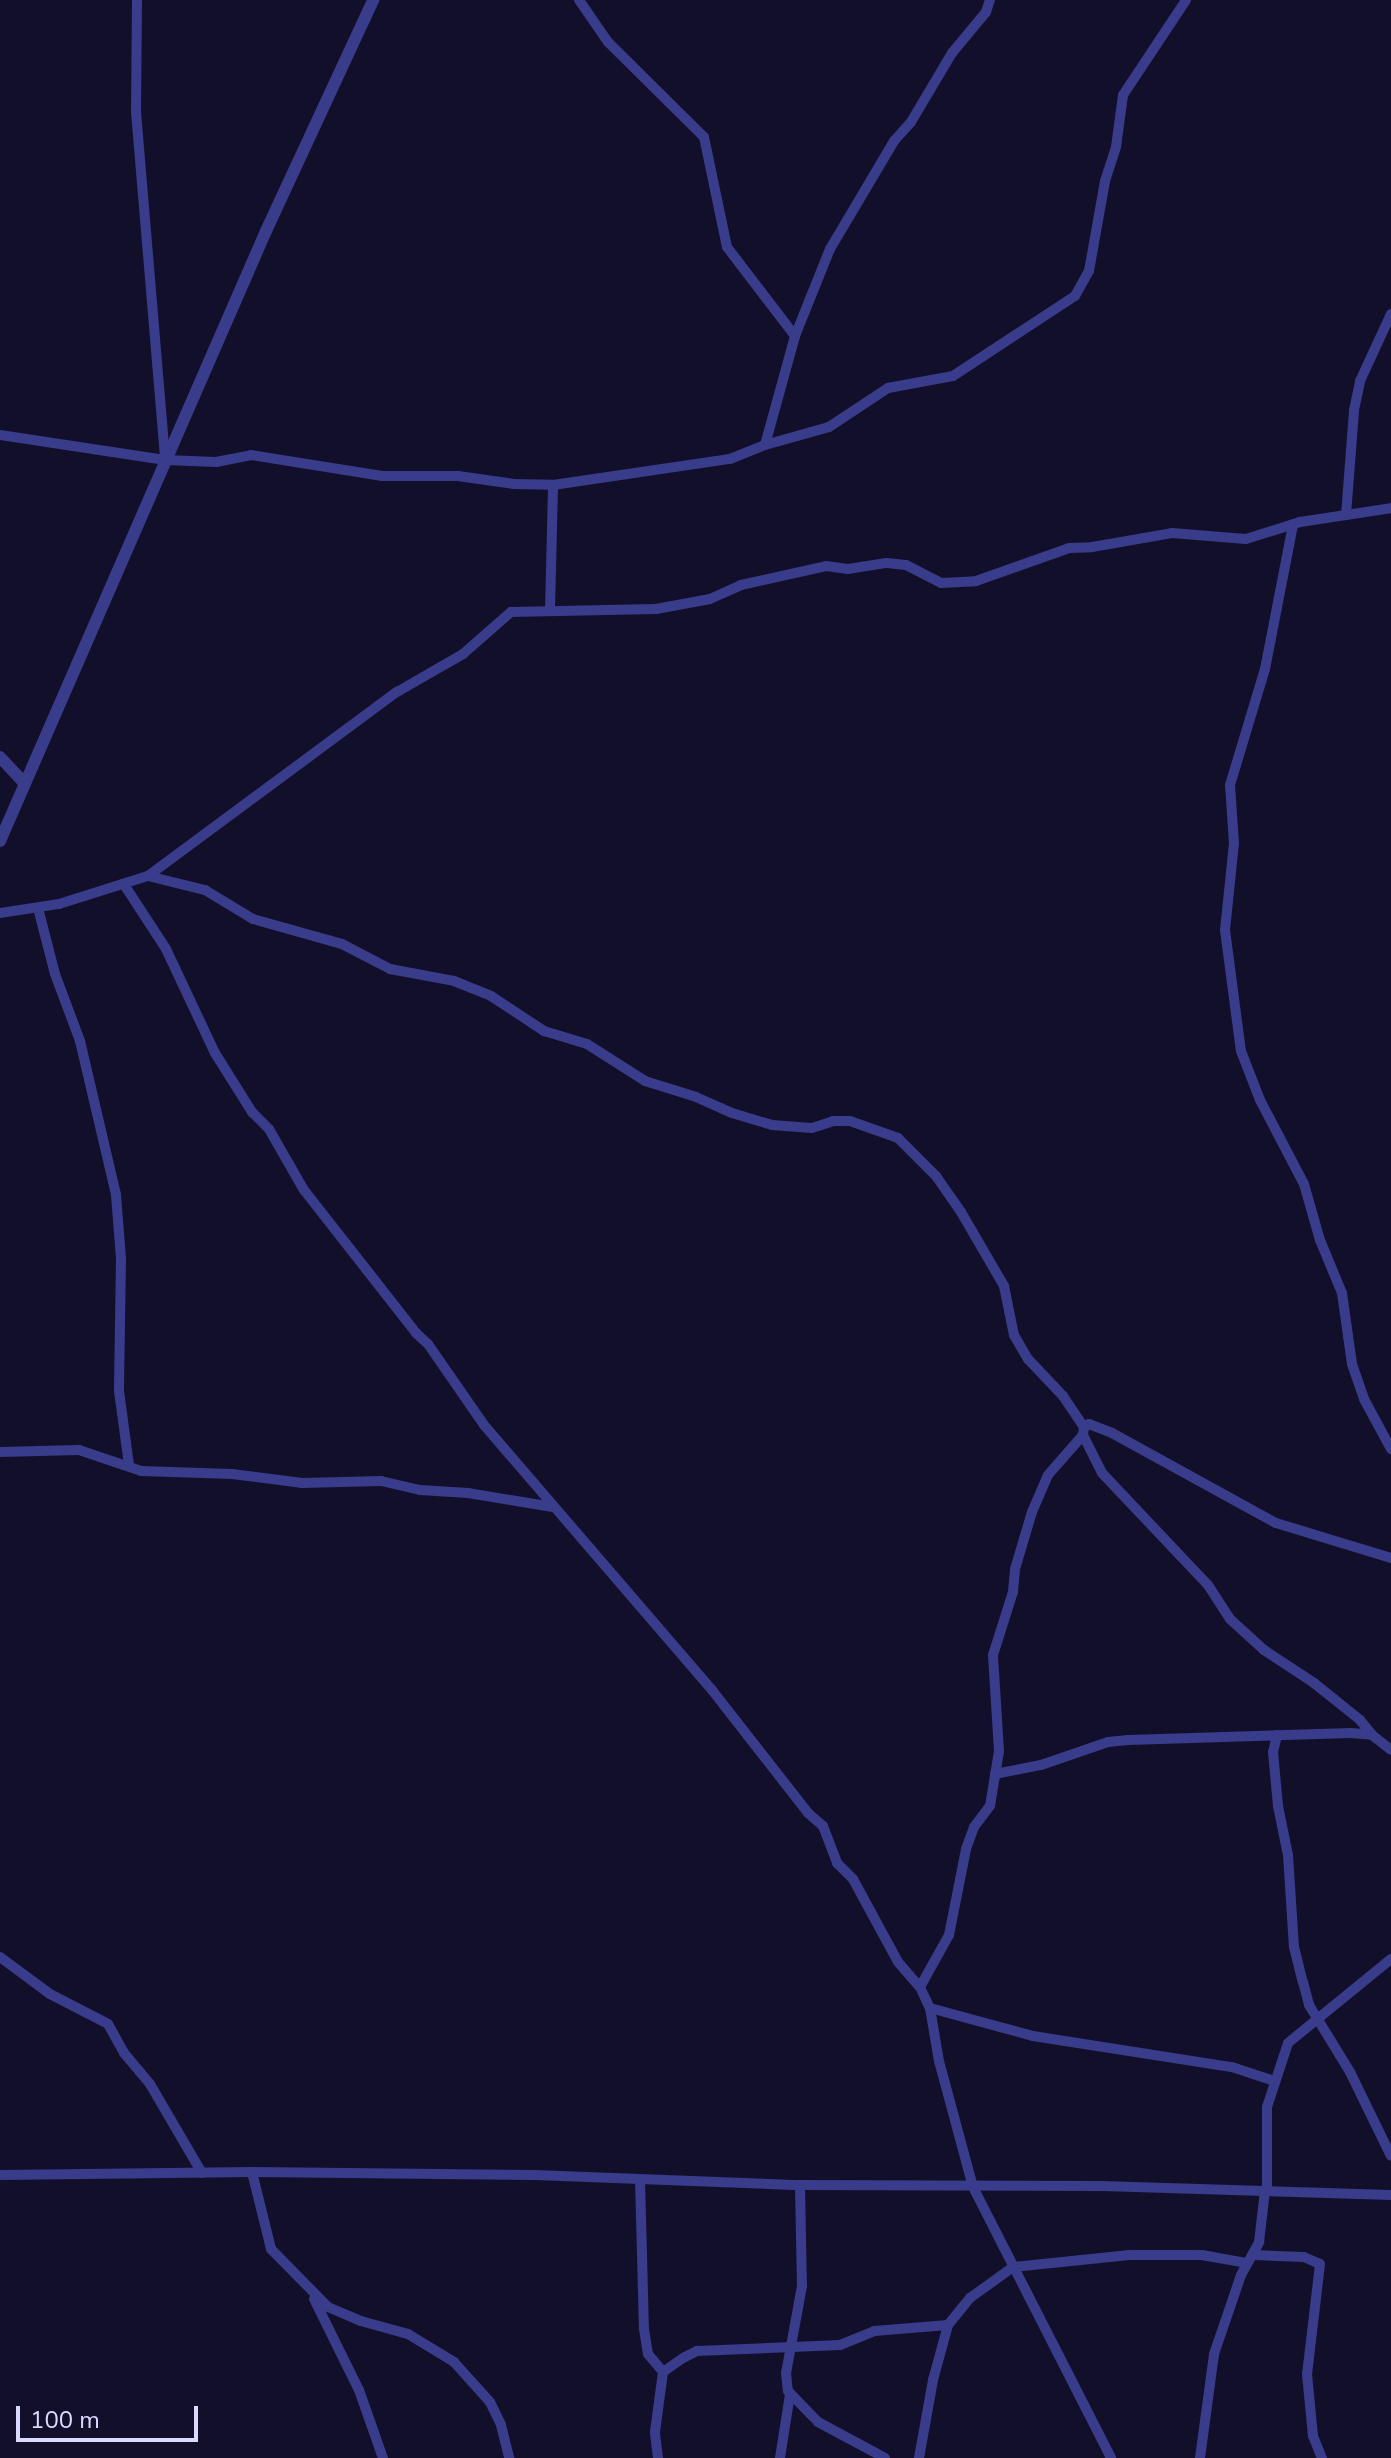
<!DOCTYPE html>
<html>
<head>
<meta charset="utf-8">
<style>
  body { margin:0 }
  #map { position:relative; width:1391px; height:2458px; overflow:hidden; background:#120f2a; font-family:"Nunito Sans",sans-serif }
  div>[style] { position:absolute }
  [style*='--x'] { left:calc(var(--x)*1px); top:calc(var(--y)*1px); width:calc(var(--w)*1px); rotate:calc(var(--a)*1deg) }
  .minor>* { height:10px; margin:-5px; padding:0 5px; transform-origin:5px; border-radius:5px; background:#393b8b }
  .tertiary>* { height:12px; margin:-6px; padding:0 6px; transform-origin:6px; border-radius:6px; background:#393b8b }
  span { translate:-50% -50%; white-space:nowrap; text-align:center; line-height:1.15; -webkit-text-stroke:6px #120f2a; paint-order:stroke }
  .scale { position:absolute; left:16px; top:2406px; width:182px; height:36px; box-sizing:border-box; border:4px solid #dad9ff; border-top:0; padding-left:10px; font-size:24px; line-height:28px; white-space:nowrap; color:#dad9ff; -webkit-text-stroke:6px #120f2a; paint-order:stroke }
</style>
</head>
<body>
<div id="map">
  <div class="minor">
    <div style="--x:137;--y:0;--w:112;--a:90.5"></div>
    <div style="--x:136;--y:112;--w:349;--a:85.2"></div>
    <div style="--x:579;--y:0;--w:51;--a:55.4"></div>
    <div style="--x:608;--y:42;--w:135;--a:44.7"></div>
    <div style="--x:704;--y:137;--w:112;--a:78.2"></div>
    <div style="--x:727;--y:247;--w:112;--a:52.6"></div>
    <div style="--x:0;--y:435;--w:167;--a:8.6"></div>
    <div style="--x:165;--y:460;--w:51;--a:2.2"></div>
    <div style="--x:216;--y:462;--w:36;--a:-11"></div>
    <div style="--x:251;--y:455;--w:133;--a:9.1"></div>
    <div style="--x:382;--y:476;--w:76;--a:0"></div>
    <div style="--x:458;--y:476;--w:57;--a:8.1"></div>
    <div style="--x:514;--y:484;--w:39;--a:1"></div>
    <div style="--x:765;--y:445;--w:66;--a:-15.7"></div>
    <div style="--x:829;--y:427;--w:71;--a:-33.5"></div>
    <div style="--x:888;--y:388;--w:66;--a:-10.5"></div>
    <div style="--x:953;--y:376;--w:146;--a:-33.3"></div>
    <div style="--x:1075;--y:296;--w:29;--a:-61"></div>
    <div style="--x:1089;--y:271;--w:91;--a:-79.9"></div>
    <div style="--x:1105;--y:181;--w:36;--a:-72"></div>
    <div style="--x:1116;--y:147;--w:52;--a:-82.3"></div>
    <div style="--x:1123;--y:95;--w:114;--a:-56.4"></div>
    <div style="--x:1346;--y:515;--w:105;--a:-85.6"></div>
    <div style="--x:1354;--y:410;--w:30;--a:-78"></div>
    <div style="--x:1360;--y:381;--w:74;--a:-65.2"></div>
    <div style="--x:1293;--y:525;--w:147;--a:101"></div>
    <div style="--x:1265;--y:669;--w:121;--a:106.8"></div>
    <div style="--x:1230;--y:785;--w:58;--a:86.1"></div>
    <div style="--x:1234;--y:843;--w:87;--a:95.9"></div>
    <div style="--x:1225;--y:930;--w:122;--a:82.5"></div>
    <div style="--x:1241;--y:1051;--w:53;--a:68.8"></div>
    <div style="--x:1260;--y:1100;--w:95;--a:62.4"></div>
    <div style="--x:1304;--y:1184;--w:58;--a:74.1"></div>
    <div style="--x:1320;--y:1240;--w:57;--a:67.5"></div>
    <div style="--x:1342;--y:1293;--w:72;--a:82"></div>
    <div style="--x:1352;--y:1364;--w:37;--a:71"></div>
    <div style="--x:1364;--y:1399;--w:57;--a:61.6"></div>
    <div style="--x:550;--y:610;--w:125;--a:-88.6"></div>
    <div style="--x:553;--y:485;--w:179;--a:-8.4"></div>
    <div style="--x:730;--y:459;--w:38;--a:-22"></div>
    <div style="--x:765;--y:445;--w:113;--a:-74.6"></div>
    <div style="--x:795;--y:336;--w:94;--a:-68.1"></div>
    <div style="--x:830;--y:249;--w:126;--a:-59.3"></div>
    <div style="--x:894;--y:141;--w:25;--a:-48"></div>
    <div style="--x:911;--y:122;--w:80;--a:-59.3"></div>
    <div style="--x:952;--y:53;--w:53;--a:-50.3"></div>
    <div style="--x:986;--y:12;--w:13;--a:-72"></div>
    <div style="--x:148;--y:876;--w:59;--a:13.8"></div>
    <div style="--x:205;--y:890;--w:56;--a:31.1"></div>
    <div style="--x:253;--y:919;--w:92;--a:15.7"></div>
    <div style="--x:342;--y:944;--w:54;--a:27.5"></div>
    <div style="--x:390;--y:969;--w:65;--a:10.6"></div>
    <div style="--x:454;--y:981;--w:40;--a:22"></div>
    <div style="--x:491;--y:996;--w:64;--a:33.4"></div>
    <div style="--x:544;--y:1031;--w:45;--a:16.8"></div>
    <div style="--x:587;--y:1044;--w:69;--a:32.5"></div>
    <div style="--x:645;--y:1081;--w:53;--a:17.4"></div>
    <div style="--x:696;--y:1097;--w:39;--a:24"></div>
    <div style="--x:732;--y:1113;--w:42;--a:16.7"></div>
    <div style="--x:772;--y:1125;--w:40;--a:4.3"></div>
    <div style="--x:812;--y:1128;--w:22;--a:-18"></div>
    <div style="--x:833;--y:1121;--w:17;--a:0"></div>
    <div style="--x:850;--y:1121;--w:51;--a:19.5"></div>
    <div style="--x:898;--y:1138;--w:54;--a:45"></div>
    <div style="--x:936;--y:1176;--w:44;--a:55.2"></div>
    <div style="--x:961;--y:1212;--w:86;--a:59.8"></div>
    <div style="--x:1004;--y:1286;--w:50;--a:78.5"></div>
    <div style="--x:1014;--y:1335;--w:28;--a:60"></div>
    <div style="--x:1028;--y:1359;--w:51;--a:46.6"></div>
    <div style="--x:1063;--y:1396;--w:37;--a:56"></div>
    <div style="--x:125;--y:886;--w:75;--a:56.9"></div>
    <div style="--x:166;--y:949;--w:115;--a:64.8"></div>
    <div style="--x:215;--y:1053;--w:70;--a:57.9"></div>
    <div style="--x:252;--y:1112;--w:24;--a:45"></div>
    <div style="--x:269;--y:1129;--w:70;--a:60.2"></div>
    <div style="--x:304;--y:1190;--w:182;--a:51.9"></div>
    <div style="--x:416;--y:1333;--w:16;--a:43"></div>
    <div style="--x:428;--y:1344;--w:98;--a:55.3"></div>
    <div style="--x:484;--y:1425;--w:350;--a:49.3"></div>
    <div style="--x:712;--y:1690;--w:156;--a:52"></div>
    <div style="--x:808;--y:1813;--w:20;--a:41"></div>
    <div style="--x:823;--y:1826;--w:40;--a:69"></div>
    <div style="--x:837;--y:1863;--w:23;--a:45"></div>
    <div style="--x:853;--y:1879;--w:94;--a:61.5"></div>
    <div style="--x:898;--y:1962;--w:33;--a:49"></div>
    <div style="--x:920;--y:1987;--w:23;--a:65"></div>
    <div style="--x:930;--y:2008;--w:54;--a:80.4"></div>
    <div style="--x:939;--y:2061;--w:131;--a:74.9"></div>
    <div style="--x:973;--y:2187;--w:304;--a:63"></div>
    <div style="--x:38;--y:908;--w:68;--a:75.6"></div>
    <div style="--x:55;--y:974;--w:72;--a:69.5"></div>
    <div style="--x:80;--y:1041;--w:158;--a:76.8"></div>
    <div style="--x:116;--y:1195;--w:64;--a:85.5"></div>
    <div style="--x:121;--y:1259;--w:132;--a:90.9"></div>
    <div style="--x:119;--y:1391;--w:75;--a:82.3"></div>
    <div style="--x:0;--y:913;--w:60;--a:-8.7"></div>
    <div style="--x:59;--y:904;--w:93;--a:-17.5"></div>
    <div style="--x:148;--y:876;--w:310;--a:-36.5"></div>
    <div style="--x:397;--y:692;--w:76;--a:-29.9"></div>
    <div style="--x:463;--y:654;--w:64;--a:-41.2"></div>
    <div style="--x:511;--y:612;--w:145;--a:-1.2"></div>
    <div style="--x:656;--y:609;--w:55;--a:-10.5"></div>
    <div style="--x:710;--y:599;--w:34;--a:-24"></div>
    <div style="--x:741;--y:585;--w:87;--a:-12.6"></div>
    <div style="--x:826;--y:566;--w:22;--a:8"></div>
    <div style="--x:848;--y:569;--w:39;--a:-9"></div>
    <div style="--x:887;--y:563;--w:19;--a:6"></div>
    <div style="--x:906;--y:565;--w:39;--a:27"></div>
    <div style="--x:941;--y:583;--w:35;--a:-3"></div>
    <div style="--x:976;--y:581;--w:99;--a:-19.5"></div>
    <div style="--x:1069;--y:548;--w:23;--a:-2"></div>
    <div style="--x:1092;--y:547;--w:81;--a:-9.9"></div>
    <div style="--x:1172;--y:533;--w:74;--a:4.6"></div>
    <div style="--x:1246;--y:539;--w:57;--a:-17.5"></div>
    <div style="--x:1300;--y:522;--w:92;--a:-8.7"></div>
    <div style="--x:1084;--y:1427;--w:6;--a:-31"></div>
    <div style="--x:1089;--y:1424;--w:25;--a:21"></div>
    <div style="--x:1112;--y:1433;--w:187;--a:28.8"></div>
    <div style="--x:1276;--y:1523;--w:120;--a:16.9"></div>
    <div style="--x:1083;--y:1435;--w:42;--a:63.4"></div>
    <div style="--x:1102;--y:1473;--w:154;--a:46.6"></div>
    <div style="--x:1208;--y:1585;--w:40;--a:57.1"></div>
    <div style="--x:1230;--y:1619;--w:46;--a:42.4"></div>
    <div style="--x:1264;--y:1650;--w:60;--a:33.4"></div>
    <div style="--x:1314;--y:1683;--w:59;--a:38.8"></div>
    <div style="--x:1360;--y:1720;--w:19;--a:51"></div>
    <div style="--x:0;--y:1452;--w:79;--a:-1.5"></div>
    <div style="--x:79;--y:1450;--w:65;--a:18.7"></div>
    <div style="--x:141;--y:1471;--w:91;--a:1.9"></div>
    <div style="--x:232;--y:1474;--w:71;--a:7.3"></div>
    <div style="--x:302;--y:1483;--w:79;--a:-1.5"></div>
    <div style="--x:381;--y:1481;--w:40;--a:13"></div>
    <div style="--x:420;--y:1490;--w:48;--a:3.6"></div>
    <div style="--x:468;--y:1493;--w:86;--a:9.4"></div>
    <div style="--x:1277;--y:1735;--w:17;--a:103"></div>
    <div style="--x:1273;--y:1752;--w:54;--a:84.7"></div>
    <div style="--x:1278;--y:1806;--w:50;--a:78.5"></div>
    <div style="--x:1288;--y:1855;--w:92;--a:86.3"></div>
    <div style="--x:1294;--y:1947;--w:36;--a:76"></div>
    <div style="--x:1303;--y:1982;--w:24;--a:75"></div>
    <div style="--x:1309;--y:2005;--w:79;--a:58.5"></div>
    <div style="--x:1350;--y:2072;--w:93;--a:64"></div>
    <div style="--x:995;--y:1774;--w:47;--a:-11.1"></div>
    <div style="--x:1041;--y:1765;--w:71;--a:-18.9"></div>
    <div style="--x:1108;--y:1742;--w:20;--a:-6"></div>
    <div style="--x:1128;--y:1740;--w:223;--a:-1.8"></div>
    <div style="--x:1351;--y:1733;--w:21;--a:5"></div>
    <div style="--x:1372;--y:1735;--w:24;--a:38"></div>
    <div style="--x:0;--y:1957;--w:62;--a:36.5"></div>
    <div style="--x:50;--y:1994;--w:65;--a:27.3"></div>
    <div style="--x:108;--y:2024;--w:33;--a:61"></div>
    <div style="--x:124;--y:2053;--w:40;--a:50"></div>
    <div style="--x:150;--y:2084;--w:103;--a:59.7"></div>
    <div style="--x:920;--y:1987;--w:60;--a:-60.9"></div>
    <div style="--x:949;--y:1935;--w:88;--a:-78.8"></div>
    <div style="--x:966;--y:1849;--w:23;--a:-70"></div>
    <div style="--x:974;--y:1827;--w:26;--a:-53"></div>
    <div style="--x:990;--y:1806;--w:56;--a:-80.7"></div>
    <div style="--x:999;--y:1751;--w:96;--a:-93.6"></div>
    <div style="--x:993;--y:1655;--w:66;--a:-72.4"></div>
    <div style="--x:1013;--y:1592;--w:23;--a:-85"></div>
    <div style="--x:1015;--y:1569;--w:59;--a:-73.4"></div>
    <div style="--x:1032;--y:1512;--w:40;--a:-66.6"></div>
    <div style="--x:1048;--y:1475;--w:53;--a:-48.8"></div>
    <div style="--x:1083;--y:1435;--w:8;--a:-83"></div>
    <div style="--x:930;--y:2008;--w:107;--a:15.2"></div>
    <div style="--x:1033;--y:2036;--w:201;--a:8.9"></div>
    <div style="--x:1232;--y:2067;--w:44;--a:18.4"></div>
    <div style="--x:252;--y:2172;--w:79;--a:76.1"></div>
    <div style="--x:271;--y:2249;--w:81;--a:45.5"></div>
    <div style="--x:328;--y:2307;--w:36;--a:23"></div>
    <div style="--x:361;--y:2321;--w:49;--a:15.5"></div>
    <div style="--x:408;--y:2334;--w:54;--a:31.3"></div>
    <div style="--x:454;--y:2362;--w:54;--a:48"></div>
    <div style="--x:490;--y:2402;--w:25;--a:64"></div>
    <div style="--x:501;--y:2425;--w:34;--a:76"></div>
    <div style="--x:0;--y:2175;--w:252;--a:-0.7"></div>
    <div style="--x:252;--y:2172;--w:283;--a:0.6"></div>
    <div style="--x:535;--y:2175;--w:265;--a:2.2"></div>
    <div style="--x:800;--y:2185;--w:302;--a:0.2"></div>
    <div style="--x:1102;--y:2186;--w:289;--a:1.8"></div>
    <div style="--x:640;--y:2179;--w:150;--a:88.5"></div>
    <div style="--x:644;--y:2329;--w:25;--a:81"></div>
    <div style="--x:648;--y:2354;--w:23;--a:50"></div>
    <div style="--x:800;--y:2185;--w:101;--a:88.9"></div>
    <div style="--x:802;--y:2286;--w:88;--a:100.4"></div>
    <div style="--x:786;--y:2373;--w:18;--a:84"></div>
    <div style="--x:788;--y:2391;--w:43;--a:45.9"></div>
    <div style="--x:818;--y:2422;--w:76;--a:28.2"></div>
    <div style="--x:1267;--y:2191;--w:84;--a:-90"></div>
    <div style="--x:1267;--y:2107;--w:67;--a:-71.8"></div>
    <div style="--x:1288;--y:2043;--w:133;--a:-39.2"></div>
    <div style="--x:1254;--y:2255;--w:50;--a:2.3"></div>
    <div style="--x:1304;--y:2257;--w:17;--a:24"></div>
    <div style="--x:1320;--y:2264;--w:111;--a:96.7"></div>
    <div style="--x:1307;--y:2374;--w:62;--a:84.5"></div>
    <div style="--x:1313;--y:2436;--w:24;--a:68"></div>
    <div style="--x:314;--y:2299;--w:102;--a:63.7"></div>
    <div style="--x:359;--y:2390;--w:72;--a:70.6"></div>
    <div style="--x:658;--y:2458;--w:26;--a:-97"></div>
    <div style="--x:655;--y:2432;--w:61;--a:-82.4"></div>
    <div style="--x:663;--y:2372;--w:24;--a:-35"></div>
    <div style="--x:683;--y:2358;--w:16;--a:-27"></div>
    <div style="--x:697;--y:2351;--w:143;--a:-2.4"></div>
    <div style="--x:840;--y:2345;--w:37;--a:-22"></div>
    <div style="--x:874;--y:2331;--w:74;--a:-4.6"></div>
    <div style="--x:780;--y:2458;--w:65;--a:-81.1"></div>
    <div style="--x:919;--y:2458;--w:79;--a:-79.8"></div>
    <div style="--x:933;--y:2380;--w:57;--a:-74.7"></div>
    <div style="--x:948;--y:2325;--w:35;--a:-51"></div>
    <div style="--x:970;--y:2298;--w:53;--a:-35.8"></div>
    <div style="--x:1013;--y:2267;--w:117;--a:-5.9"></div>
    <div style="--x:1129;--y:2255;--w:73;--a:0"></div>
    <div style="--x:1202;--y:2255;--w:46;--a:10.1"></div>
    <div style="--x:1200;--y:2458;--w:105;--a:-82.3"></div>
    <div style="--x:1214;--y:2354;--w:83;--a:-71.1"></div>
    <div style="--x:1241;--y:2275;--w:38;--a:-61"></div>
    <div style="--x:1259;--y:2242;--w:51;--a:-83.3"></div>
  </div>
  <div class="tertiary">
    <div style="--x:0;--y:757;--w:35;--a:47"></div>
    <div style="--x:0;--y:841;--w:665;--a:-66.44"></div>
    <div style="--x:266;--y:231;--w:255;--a:-65.1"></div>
  </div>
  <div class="scale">100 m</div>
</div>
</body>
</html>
